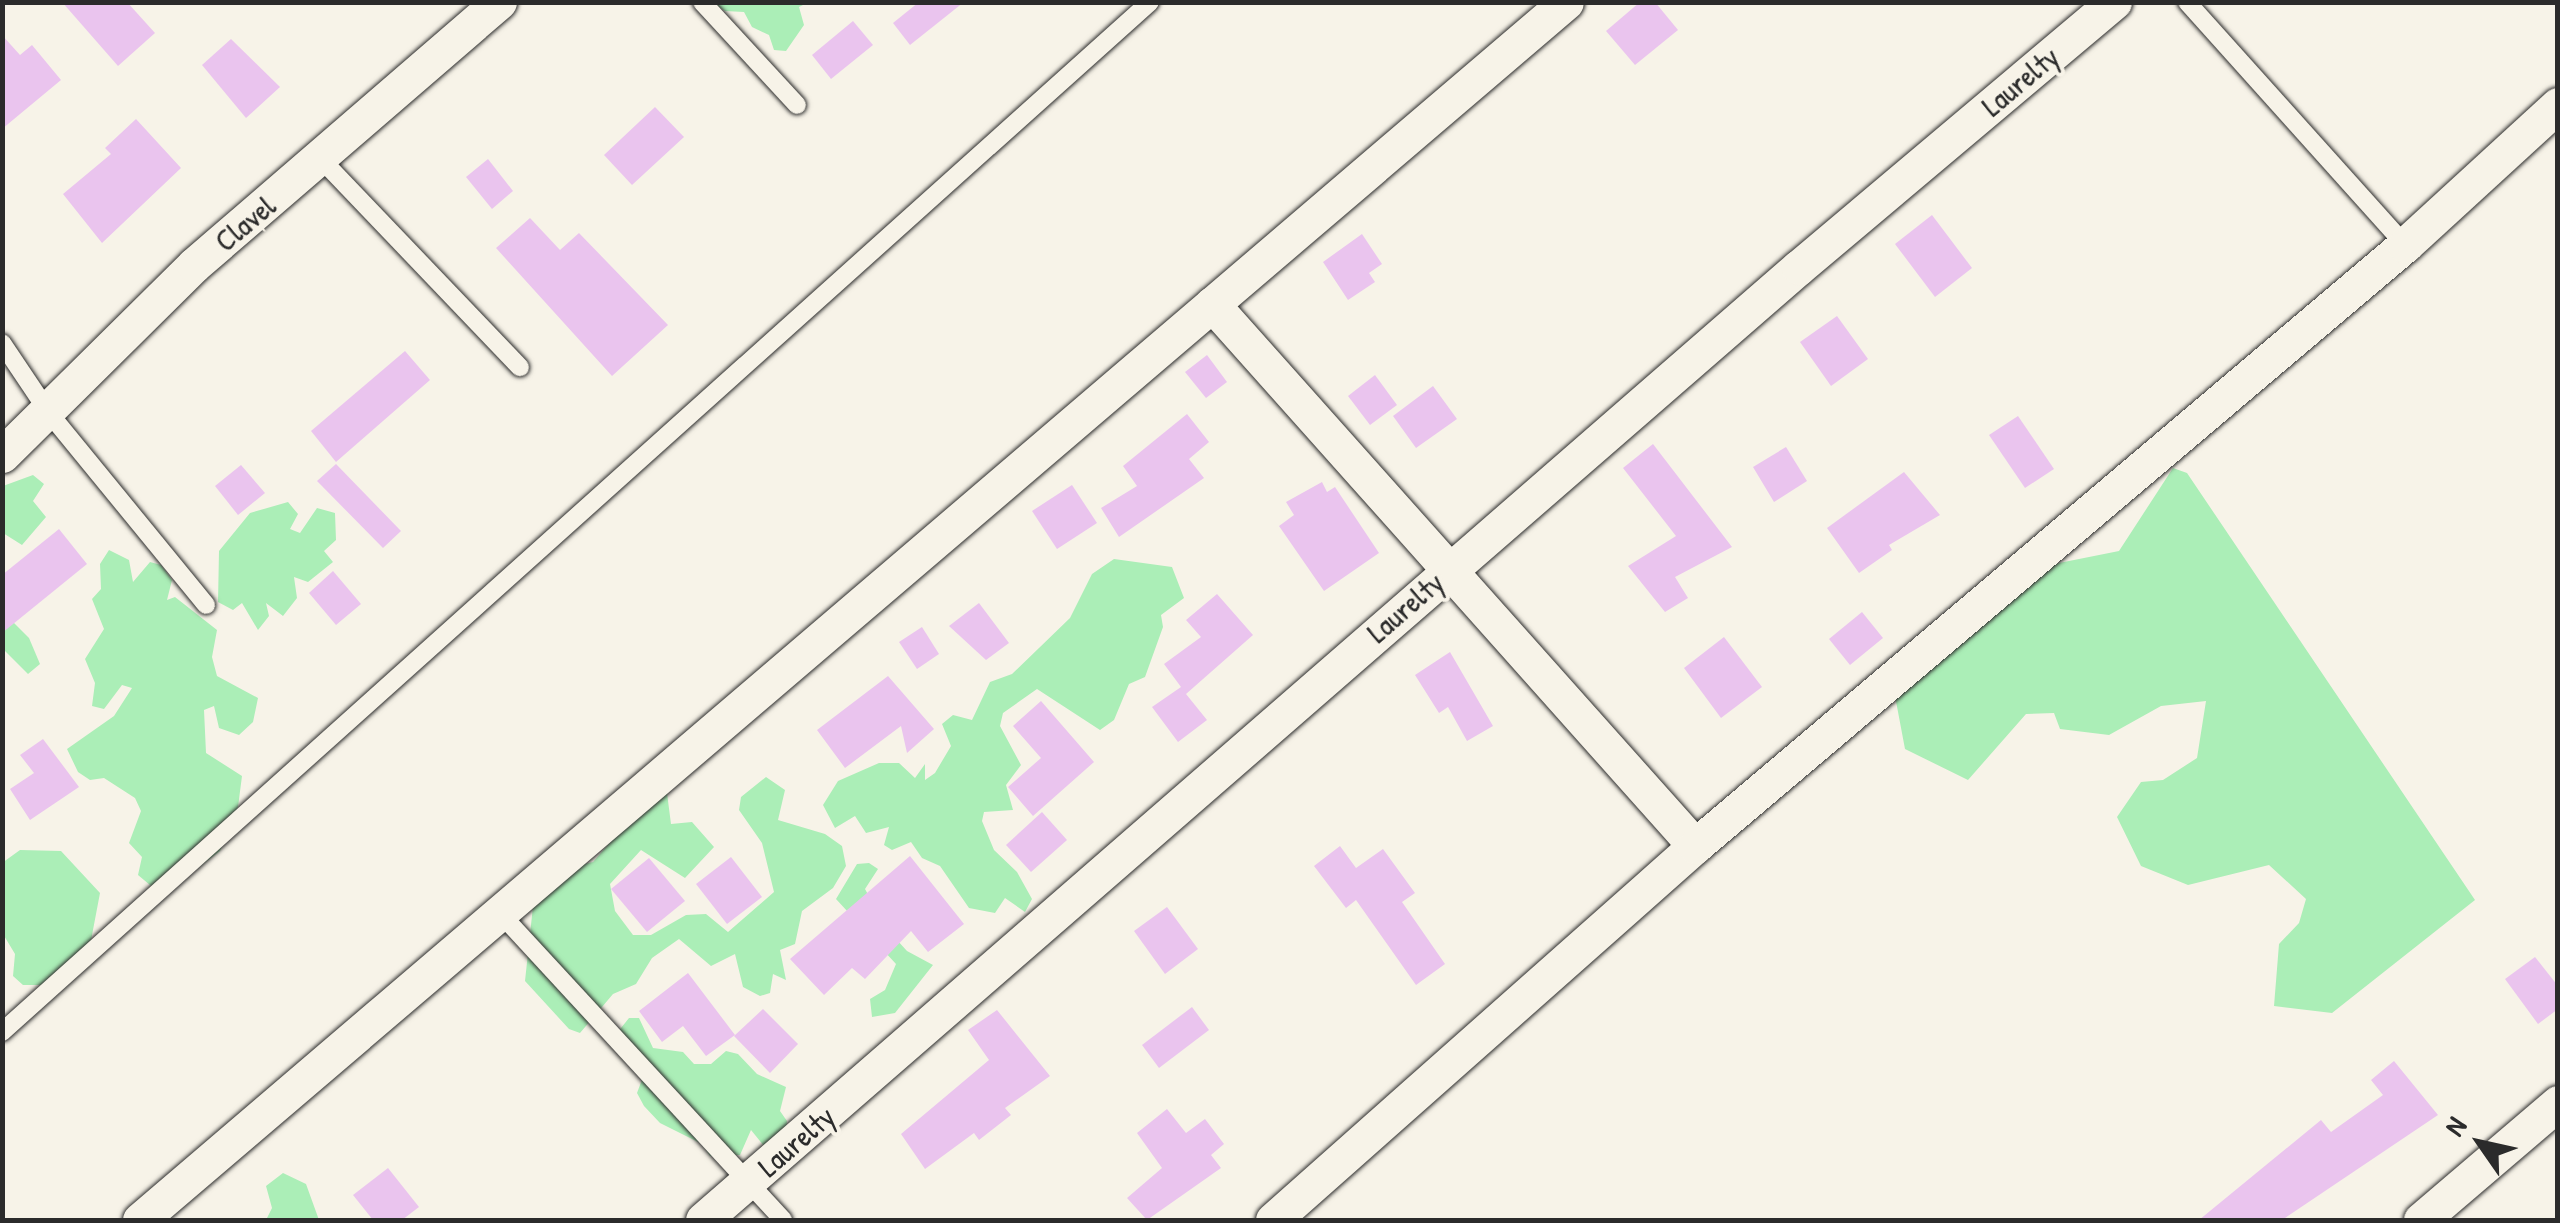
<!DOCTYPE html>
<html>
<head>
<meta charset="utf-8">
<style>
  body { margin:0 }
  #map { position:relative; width:2560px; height:1223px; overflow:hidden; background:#f7f3e8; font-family:"Patrick Hand",sans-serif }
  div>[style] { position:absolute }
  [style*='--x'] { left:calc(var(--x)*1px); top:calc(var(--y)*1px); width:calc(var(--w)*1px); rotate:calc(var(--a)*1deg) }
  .green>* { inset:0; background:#abeeb7 }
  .building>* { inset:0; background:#eac4ee }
  .roads { filter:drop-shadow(0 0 2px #2b2b2b) drop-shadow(0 0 2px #2b2b2b) }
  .lane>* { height:18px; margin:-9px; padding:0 9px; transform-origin:9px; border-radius:9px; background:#f7f3e8 }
  .street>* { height:35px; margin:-17.5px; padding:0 17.5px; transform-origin:17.5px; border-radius:17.5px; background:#f7f3e8 }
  span { translate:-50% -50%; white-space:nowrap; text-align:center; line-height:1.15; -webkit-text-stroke:8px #f7f3e8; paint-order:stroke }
  .street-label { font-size:30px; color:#2b2b2b }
  .frame { position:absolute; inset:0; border:5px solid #2b2b2b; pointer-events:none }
  .north { position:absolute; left:2430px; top:1093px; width:100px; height:100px; -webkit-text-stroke:8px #f7f3e8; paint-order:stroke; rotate:304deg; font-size:28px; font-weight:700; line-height:40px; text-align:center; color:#2b2b2b }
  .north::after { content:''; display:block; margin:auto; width:35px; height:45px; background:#2b2b2b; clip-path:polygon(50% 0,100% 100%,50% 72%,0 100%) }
</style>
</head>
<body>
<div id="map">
  <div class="green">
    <div style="clip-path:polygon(714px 3px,807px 3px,799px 7px,804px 25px,786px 51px,774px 50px,769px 35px,752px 27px,744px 12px,725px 11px)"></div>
    <div style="clip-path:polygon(2173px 468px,2187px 473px,2475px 900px,2332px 1013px,2274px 1006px,2279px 944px,2299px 923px,2306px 899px,2269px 865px,2188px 885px,2141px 866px,2117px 817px,2141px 782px,2163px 780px,2197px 758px,2206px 701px,2161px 706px,2109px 735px,2060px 729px,2054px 713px,2026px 714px,1968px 780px,1905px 749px,1895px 696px,2000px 587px,2059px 563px,2119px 551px)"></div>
    <div style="clip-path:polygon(33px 475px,44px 484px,33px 501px,46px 517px,22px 545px,3px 533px,3px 486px)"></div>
    <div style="clip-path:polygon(288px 502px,298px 514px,290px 529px,300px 533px,317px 508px,335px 513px,336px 540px,324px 551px,333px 562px,308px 582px,294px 577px,297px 598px,283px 616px,266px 603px,269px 616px,258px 630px,242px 603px,233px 610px,218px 602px,219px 551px,250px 513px)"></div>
    <div style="clip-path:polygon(109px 550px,129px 560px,133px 582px,150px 562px,161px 565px,172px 580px,167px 600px,175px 597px,217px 630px,212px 657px,217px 676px,258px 698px,253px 722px,239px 735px,219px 728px,214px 706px,204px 710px,206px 753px,242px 776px,238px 807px,220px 851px,162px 895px,138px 875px,142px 857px,129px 843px,141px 811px,135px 798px,104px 778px,90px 780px,78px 772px,67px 749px,114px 716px,132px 688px,122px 685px,104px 709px,92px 706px,95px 683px,85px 659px,104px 629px,92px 599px,101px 589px,100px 564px)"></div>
    <div style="clip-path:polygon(1114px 559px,1172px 567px,1184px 598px,1161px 615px,1163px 627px,1145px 677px,1129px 684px,1114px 720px,1100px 730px,1037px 689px,1003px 713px,1000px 726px,1021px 765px,1006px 785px,1013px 810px,984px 812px,982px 821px,994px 850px,1017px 872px,1032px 899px,1025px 912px,1005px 898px,995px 913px,969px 908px,940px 866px,922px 858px,911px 842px,892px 850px,884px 845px,889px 827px,866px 833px,855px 816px,835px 828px,823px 805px,838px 781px,879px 763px,899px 763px,915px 778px,925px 764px,925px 780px,935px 773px,951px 746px,942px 724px,953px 715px,972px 720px,990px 682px,1012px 674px,1070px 618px,1092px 574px)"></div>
    <div style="clip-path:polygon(2px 611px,29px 638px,40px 664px,28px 674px,3px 649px)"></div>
    <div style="clip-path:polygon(766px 777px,785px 790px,778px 820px,825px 834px,842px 846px,846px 866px,833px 888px,802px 911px,795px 944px,780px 950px,786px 980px,773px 974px,770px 993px,760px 996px,743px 987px,735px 954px,711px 966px,679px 939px,652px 958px,636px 984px,613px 994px,580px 1033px,569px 1029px,525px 981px,534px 897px,558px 870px,593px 862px,632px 817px,667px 793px,671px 824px,692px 822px,714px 847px,685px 878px,641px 850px,610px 884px,615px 911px,633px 935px,651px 935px,686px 915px,706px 914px,728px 932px,774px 892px,762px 843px,739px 810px,741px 797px)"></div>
    <div style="clip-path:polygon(20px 850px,61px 851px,100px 893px,89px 951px,45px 985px,23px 985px,13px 976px,15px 954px,3px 934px,2px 863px)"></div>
    <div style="clip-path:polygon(869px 863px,878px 869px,865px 889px,886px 928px,907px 951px,933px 965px,895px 1013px,872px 1017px,870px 999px,885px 990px,896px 964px,836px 899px,857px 864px)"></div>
    <div style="clip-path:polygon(629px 1018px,639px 1018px,653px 1048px,683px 1052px,694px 1064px,711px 1064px,726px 1051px,738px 1054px,757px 1074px,786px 1087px,780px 1111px,787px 1121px,785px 1141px,764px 1146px,751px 1130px,740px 1155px,710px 1156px,702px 1144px,660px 1123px,644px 1106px,637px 1093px,643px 1077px,617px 1033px)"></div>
    <div style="clip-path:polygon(283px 1173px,306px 1184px,319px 1220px,266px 1220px,272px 1208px,266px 1186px)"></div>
  </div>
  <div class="building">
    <div style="clip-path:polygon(62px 2px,127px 2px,155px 33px,118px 66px)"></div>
    <div style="clip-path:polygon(919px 2px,964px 2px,910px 45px,893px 23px)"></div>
    <div style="clip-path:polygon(1640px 2px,1655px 2px,1678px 30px,1635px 65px,1606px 31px)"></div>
    <div style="clip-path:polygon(853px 21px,873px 45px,831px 79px,812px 55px)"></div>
    <div style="clip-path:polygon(2px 35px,20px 55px,32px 45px,61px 80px,2px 129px)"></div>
    <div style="clip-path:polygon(231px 39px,280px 87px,246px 118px,202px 65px)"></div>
    <div style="clip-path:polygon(655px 107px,684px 137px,632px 185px,604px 155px)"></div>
    <div style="clip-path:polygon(136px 119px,181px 168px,102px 243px,63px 194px,111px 154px,105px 148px)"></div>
    <div style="clip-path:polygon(488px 159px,513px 191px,492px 209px,466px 177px)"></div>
    <div style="clip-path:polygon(1932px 215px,1972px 268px,1935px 297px,1895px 244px)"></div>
    <div style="clip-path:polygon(530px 218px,560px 250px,579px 233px,668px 325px,612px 376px,496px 248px)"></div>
    <div style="clip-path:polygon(1362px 234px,1382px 264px,1369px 273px,1375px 282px,1348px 300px,1323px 262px)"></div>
    <div style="clip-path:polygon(1837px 316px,1868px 359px,1831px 386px,1800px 342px)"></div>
    <div style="clip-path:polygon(405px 351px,430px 380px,336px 462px,311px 431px)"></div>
    <div style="clip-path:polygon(1207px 355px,1227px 382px,1206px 398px,1185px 372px)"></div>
    <div style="clip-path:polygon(1375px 375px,1397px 405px,1370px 425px,1348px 396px)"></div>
    <div style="clip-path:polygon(1433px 386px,1457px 419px,1416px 448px,1393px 416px)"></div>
    <div style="clip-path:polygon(1187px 414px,1209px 442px,1189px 459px,1204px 478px,1119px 537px,1101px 508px,1137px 486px,1123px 466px)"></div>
    <div style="clip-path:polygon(2018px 416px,2054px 469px,2025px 488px,1989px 435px)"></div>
    <div style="clip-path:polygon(1653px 444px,1732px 547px,1675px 577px,1688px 598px,1665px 612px,1628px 566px,1676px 536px,1623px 468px)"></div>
    <div style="clip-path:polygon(1786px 447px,1807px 481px,1774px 502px,1753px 467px)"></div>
    <div style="clip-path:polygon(336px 464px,401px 531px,383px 548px,317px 481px)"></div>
    <div style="clip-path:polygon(241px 465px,265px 493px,238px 515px,215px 486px)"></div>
    <div style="clip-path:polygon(1904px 472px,1940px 515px,1889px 545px,1892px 550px,1859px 573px,1827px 528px)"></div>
    <div style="clip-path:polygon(1322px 482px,1327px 492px,1335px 487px,1379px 553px,1324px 591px,1279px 526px,1294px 515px,1286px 502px)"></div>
    <div style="clip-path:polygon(1072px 485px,1097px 523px,1057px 549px,1032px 511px)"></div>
    <div style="clip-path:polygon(59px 529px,87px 564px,2px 633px,2px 575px)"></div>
    <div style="clip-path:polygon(333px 571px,361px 604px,336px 625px,309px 593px)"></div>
    <div style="clip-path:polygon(1217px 594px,1253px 635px,1186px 694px,1207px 720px,1178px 742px,1152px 707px,1181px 687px,1164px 664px,1201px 637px,1186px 620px)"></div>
    <div style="clip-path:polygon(979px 603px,1009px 643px,986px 660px,949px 626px)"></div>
    <div style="clip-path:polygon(1862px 612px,1883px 638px,1850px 665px,1829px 639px)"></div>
    <div style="clip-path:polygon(922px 627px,939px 654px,917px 669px,899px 642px)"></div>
    <div style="clip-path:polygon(1724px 637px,1762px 687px,1721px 718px,1684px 668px)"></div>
    <div style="clip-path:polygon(1450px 652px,1493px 726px,1467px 741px,1448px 707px,1439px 713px,1415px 675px)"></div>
    <div style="clip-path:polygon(888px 676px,934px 729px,907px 753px,901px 726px,845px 768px,817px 730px)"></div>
    <div style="clip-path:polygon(1041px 701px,1094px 762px,1033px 816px,1008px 787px,1041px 758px,1013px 726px)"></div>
    <div style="clip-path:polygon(43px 739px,79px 787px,30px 820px,10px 789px,34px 773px,20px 755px)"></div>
    <div style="clip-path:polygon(1042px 812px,1067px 840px,1031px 872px,1006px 845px)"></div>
    <div style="clip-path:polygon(1340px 846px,1356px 868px,1383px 849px,1415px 893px,1402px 902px,1445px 964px,1416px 985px,1356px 900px,1346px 908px,1314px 866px)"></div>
    <div style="clip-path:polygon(910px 856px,964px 924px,928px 952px,911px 931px,865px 979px,852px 968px,824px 995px,790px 959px)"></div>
    <div style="clip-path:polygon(731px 857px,762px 897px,727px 924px,696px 884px)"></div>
    <div style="clip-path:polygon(649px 858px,685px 901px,647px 932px,611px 889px)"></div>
    <div style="clip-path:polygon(1167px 907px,1198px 949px,1165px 974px,1134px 931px)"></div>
    <div style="clip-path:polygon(2535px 957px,2558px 986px,2558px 1009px,2538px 1024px,2505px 979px)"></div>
    <div style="clip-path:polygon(688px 973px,735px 1035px,706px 1056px,683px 1026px,662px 1042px,639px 1011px)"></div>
    <div style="clip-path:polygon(1192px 1007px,1209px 1030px,1159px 1068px,1142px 1045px)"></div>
    <div style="clip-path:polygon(763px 1009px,798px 1044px,770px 1073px,734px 1036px)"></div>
    <div style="clip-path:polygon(997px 1010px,1050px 1076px,1005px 1108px,1011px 1115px,979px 1140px,974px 1133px,925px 1169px,901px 1134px,989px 1060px,968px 1030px)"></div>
    <div style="clip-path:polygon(2394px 1061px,2438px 1115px,2282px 1220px,2199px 1220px,2321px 1120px,2331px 1132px,2383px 1095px,2371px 1080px)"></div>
    <div style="clip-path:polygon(1167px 1109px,1186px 1133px,1205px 1119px,1224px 1144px,1211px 1155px,1221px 1168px,1147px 1220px,1127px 1198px,1162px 1168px,1137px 1133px)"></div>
    <div style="clip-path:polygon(388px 1168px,419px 1207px,402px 1220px,373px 1220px,353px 1195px)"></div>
  </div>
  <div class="roads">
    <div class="lane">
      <div style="--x:702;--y:2;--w:140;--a:47.3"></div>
      <div style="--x:2187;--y:2;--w:326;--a:48.1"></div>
      <div style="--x:321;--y:159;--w:288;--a:46.3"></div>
      <div style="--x:2;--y:343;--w:84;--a:56.1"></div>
      <div style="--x:49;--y:413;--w:248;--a:50.7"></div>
      <div style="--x:499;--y:912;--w:419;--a:47.3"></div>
      <div style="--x:2;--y:1032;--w:1542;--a:-41.9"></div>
    </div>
    <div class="street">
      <div style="--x:1212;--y:304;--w:726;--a:48.29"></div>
      <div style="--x:2;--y:455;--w:270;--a:-44.7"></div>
      <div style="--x:194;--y:265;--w:403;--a:-40.8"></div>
      <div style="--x:140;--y:1220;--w:1875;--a:-40.5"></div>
      <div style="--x:703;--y:1220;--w:1452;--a:-41.01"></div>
      <div style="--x:1799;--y:267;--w:412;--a:-40.1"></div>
      <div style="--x:1273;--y:1220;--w:564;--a:-41.55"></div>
      <div style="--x:1695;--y:846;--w:930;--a:-40.25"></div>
      <div style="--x:2405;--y:245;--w:207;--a:-42.5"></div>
      <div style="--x:2421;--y:1220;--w:180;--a:-40.5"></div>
    </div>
  </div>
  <div class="street-label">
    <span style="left:2020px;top:81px;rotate:-40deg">Laurelty</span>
    <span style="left:245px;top:223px;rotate:-40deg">Clavel</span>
    <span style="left:1405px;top:607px;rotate:-41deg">Laurelty</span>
    <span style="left:796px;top:1141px;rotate:-41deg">Laurelty</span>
  </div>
  <div class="frame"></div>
  <div class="north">N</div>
</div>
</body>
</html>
